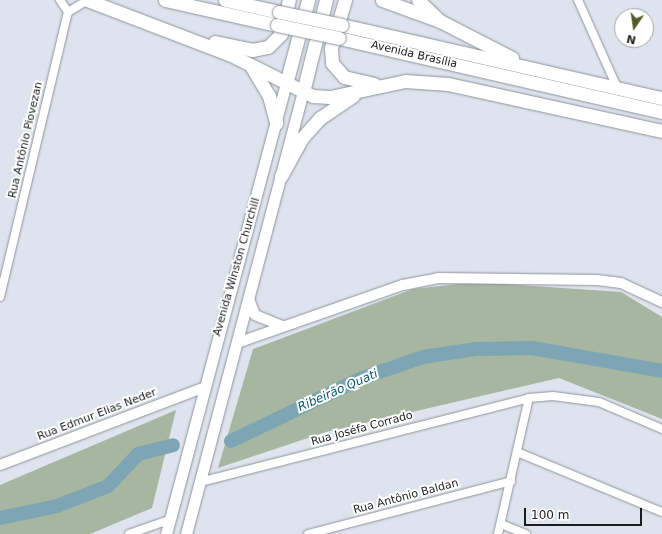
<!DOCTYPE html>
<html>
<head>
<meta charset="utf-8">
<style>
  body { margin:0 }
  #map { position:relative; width:662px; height:534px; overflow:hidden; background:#dee3ed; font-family:"DejaVu Sans",sans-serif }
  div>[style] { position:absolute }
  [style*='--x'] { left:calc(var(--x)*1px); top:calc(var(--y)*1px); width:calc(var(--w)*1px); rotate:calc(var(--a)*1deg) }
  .green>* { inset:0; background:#a7b6a1 }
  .river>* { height:14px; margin:-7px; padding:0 7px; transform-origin:7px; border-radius:7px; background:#7da5b3 }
  .roads { filter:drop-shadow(0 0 1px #8f939c) drop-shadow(0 0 1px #8f939c) }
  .minor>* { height:8px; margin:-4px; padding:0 4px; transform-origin:4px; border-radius:4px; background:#fff }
  .tertiary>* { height:10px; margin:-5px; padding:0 5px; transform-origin:5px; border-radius:5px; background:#fff }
  .secondary>* { height:11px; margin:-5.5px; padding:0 5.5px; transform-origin:5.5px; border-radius:5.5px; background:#fff }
  .primary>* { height:13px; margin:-6.5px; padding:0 6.5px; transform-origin:6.5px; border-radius:6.5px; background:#fff }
  .trunk>* { height:13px; margin:-6.5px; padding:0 6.5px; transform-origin:6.5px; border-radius:6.5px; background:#fff }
  .bridges { filter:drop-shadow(0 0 1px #8f939c) drop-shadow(0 0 1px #8f939c) }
  .trunk-bridge>* { height:13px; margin:-6.5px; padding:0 6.5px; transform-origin:6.5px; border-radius:6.5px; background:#fff }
  span { translate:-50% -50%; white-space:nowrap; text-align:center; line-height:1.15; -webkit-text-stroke:4px #fff; paint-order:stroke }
  .street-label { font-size:11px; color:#1a1c1f }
  .water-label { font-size:12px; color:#04586d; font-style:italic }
  .north { position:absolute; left:614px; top:8px; width:40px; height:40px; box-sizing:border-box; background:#fff; border:1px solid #a3a4a5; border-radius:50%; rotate:193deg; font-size:11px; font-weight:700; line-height:16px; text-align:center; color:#1a1c1f }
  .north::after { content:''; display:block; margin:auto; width:14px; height:18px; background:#555c2a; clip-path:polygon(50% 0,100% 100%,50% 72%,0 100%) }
  .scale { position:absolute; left:524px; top:508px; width:118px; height:18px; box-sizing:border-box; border:2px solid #1a1c1f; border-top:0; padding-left:5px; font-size:12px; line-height:14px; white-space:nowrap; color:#1a1c1f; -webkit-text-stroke:3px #fff; paint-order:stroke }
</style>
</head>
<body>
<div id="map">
  <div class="green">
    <div style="clip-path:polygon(476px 282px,621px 292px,662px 317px,662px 419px,559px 378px,326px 432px,218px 468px,253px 349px,413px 289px)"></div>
    <div style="clip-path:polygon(176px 410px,152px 508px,90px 534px,0 534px,0 485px)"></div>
  </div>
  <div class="river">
    <div style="--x:231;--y:441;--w:145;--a:-25.7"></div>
    <div style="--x:362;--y:378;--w:65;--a:-19"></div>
    <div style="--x:423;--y:357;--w:54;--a:-8.6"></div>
    <div style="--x:476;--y:349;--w:56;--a:-1"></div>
    <div style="--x:532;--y:348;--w:132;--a:10"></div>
    <div style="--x:0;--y:518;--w:58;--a:-11.9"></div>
    <div style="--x:57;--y:506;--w:55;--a:-21.4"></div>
    <div style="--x:108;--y:486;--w:44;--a:-46.8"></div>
    <div style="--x:138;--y:454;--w:36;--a:-14"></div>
  </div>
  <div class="roads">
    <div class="minor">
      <div style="--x:60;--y:0;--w:14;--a:56"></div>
      <div style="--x:578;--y:0;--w:95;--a:65.9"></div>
      <div style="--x:68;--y:12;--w:23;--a:-31"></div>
      <div style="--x:0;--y:297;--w:293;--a:-76.6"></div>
      <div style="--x:517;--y:452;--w:157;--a:22.5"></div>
      <div style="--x:200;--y:482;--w:340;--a:-14.3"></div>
      <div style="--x:529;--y:398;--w:24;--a:-5"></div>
      <div style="--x:553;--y:396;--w:46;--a:7.4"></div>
      <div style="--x:599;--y:402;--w:69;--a:23.2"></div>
      <div style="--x:501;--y:524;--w:27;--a:22"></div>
      <div style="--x:129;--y:534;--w:42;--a:-19.3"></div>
      <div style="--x:308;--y:534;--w:210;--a:-14.6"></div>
      <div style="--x:498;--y:534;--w:139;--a:-77.2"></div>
    </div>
    <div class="tertiary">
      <div style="--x:249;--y:299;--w:17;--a:69"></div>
      <div style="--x:255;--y:315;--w:29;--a:22"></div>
      <div style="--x:237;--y:343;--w:176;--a:-19.3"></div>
      <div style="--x:403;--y:285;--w:36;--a:-11"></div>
      <div style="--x:438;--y:278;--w:159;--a:0.7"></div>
      <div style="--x:597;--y:280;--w:24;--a:7"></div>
      <div style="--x:621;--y:283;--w:45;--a:24.9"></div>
      <div style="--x:0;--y:465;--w:217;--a:-20.8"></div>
    </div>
    <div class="secondary">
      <div style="--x:166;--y:534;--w:466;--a:-75.1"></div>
      <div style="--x:186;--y:534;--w:457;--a:-75.2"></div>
    </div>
    <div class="primary">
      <div style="--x:418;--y:0;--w:30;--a:44"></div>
      <div style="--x:286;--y:84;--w:87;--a:-75.3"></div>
      <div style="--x:303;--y:92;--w:95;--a:-76"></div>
    </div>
    <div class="trunk">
      <div style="--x:87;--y:0;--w:154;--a:20.9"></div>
      <div style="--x:231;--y:55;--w:92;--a:26.6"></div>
      <div style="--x:313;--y:96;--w:17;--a:3"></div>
      <div style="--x:330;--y:97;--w:77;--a:-12"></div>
      <div style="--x:405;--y:81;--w:43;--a:4"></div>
      <div style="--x:448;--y:84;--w:219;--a:12.4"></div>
      <div style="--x:165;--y:0;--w:115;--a:12.6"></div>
      <div style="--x:225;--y:0;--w:55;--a:12.5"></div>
      <div style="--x:345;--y:0;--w:50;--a:106.3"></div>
      <div style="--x:331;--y:48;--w:15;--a:86"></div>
      <div style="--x:332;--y:63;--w:18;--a:49"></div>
      <div style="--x:344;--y:77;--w:31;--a:13"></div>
      <div style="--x:382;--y:0;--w:62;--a:19.9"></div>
      <div style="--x:440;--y:21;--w:81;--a:27.2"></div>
      <div style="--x:342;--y:25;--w:328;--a:12.9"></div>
      <div style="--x:339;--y:38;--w:331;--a:12.9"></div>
      <div style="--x:215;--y:42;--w:38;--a:12"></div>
      <div style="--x:252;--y:50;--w:16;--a:-11"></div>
      <div style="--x:268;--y:47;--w:18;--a:-45"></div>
      <div style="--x:281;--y:34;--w:35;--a:-77"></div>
      <div style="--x:251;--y:66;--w:35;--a:59"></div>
      <div style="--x:269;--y:96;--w:28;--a:75"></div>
      <div style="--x:281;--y:176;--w:43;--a:-61.1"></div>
      <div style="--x:302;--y:138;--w:27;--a:-48"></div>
      <div style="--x:320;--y:118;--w:40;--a:-34"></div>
    </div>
  </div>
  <div class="bridges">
    <div class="trunk-bridge">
      <div style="--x:279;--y:12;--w:64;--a:11.7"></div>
      <div style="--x:277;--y:25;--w:63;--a:11.8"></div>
    </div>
  </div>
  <div class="street-label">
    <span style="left:414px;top:55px;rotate:13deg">Avenida Brasília</span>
    <span style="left:26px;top:140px;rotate:-77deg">Rua Antônio Piovezan</span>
    <span style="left:237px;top:267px;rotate:-74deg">Avenida Winston Churchill</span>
    <span style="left:97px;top:415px;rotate:-21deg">Rua Edmur Elias Neder</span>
    <span style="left:362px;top:429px;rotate:-15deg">Rua Joséfa Corrado</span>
    <span style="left:406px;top:497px;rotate:-15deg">Rua Antônio Baldan</span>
  </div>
  <div class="water-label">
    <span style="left:338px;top:391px;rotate:-24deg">Ribeirão Quati</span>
  </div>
  <div class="north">N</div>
  <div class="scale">100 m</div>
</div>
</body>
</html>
